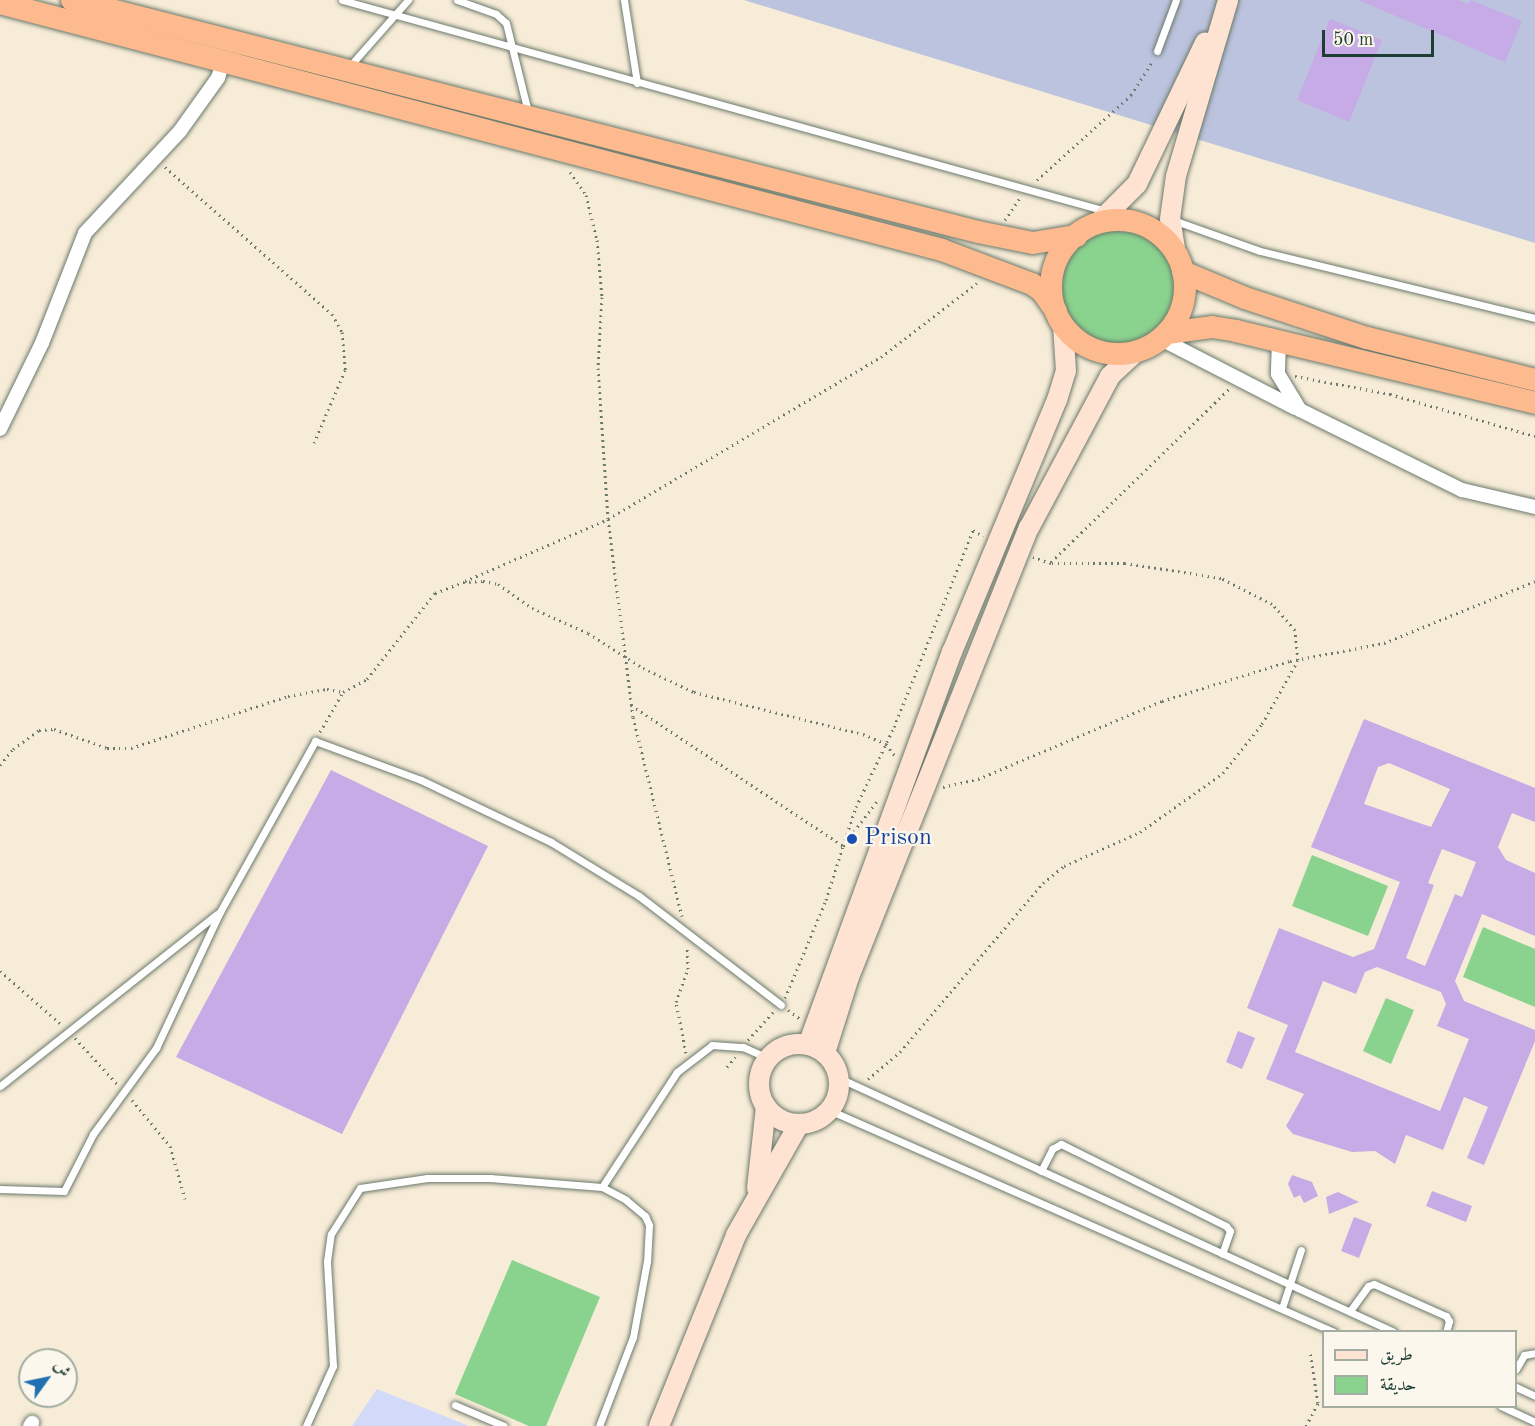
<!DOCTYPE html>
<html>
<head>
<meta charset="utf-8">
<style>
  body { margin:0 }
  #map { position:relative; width:1535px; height:1426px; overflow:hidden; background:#f7ecd7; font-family:"Old Standard TT",Amiri,serif }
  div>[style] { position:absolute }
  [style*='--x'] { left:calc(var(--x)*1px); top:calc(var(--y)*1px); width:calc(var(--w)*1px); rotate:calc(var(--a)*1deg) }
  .built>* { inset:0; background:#d2d9f9 }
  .industrial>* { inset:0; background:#bcc3de }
  .green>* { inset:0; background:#8ad38e }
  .round { border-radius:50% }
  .building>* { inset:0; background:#c6abe6 }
  .path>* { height:3px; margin-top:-1.5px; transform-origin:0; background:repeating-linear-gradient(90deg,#6b7a6d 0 1.5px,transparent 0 6px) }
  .roads { filter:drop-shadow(0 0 2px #6b7a6d) drop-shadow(0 0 2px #6b7a6d) }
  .service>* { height:7px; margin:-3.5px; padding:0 3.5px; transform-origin:3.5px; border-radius:3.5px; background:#fff }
  .minor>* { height:14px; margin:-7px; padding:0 7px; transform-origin:7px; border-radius:7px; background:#fff }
  .secondary>* { height:20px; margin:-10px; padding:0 10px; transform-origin:10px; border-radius:10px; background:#fee3d2 }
  .secondary>.ring { margin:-10px; padding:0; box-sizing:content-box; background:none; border:20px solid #fee3d2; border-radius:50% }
  .trunk>* { height:22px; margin:-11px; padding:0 11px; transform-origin:11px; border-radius:11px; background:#fcba8e }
  .trunk>.ring { margin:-11px; padding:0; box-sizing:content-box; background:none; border:22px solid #fcba8e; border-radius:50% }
  .dots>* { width:16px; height:16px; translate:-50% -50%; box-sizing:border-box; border:3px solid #fbf7ec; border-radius:50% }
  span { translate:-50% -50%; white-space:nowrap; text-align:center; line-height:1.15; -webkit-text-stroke:4.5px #fbf7ec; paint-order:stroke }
  .transit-label { font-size:24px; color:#164399 }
  .left { translate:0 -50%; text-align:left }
  .legend { position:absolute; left:1322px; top:1330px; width:195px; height:78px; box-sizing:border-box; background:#fbf7ec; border:2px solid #a3ada2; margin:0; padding:8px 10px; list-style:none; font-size:18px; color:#1f3d34 }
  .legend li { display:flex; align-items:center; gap:12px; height:30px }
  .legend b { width:30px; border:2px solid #a3ada2 }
  .north { position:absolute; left:18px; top:1348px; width:60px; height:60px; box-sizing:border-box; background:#fbf7ec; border:2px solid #a3ada2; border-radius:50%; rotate:57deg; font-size:16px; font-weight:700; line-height:24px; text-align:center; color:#1f3d34 }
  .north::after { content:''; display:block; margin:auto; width:21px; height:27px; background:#1f6fb2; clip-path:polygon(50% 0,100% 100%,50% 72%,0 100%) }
  .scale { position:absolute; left:1322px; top:30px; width:112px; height:27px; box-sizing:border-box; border:3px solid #1f3d34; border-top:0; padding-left:8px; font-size:18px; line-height:21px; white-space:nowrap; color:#1f3d34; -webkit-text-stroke:4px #fbf7ec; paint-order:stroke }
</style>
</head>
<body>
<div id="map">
  <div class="built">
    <div style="clip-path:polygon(377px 1389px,469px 1426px,352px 1426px)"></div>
  </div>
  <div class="industrial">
    <div style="clip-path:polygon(744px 0,1535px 0,1535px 243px)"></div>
  </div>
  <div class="green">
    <div class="round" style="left:1060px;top:229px;width:116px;height:116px"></div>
    <div style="clip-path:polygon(1312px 855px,1388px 886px,1368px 936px,1292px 906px)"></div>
    <div style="clip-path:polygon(1483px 927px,1535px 949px,1535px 1007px,1463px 977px)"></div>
    <div style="clip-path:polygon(1386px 998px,1414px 1010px,1391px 1064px,1363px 1051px)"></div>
    <div style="clip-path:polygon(512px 1260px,600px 1297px,546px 1426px,529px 1426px,455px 1394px)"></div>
  </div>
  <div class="building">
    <div style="clip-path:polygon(1358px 0,1458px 0,1467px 4px,1471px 0,1522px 21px,1505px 62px)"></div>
    <div style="clip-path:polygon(1330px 19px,1382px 40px,1349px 122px,1297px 100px)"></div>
    <div style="clip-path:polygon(evenodd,1364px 719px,1535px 788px,1535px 822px,1512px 813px,1498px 847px,1506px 860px,1535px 873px,1535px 936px,1482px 914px,1455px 981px,1464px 1001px,1535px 1030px,1535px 1041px,1484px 1165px,1467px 1158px,1488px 1107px,1464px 1097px,1443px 1150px,1406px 1135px,1395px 1164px,1375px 1151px,1352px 1152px,1293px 1134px,1286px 1126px,1304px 1094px,1266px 1079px,1288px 1025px,1247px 1008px,1279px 928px,1353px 957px,1374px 949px,1400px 882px,1311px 847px,1364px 719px,1389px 763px,1450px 789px,1431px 827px,1364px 804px,1378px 767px,1389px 763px,1364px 719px,1442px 849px,1476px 862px,1462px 897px,1455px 894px,1425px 966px,1406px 958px,1434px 885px,1428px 883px,1442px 849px,1364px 719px,1377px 967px,1441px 992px,1446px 1004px,1437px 1026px,1469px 1039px,1440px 1111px,1295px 1052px,1323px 981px,1356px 994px,1365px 972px,1377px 967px)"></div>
    <div style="clip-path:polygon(331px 770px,488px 846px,342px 1134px,176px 1057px)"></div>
    <div style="clip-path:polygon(1238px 1031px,1255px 1038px,1242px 1069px,1226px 1062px)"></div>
    <div style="clip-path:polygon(1292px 1175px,1312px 1182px,1318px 1196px,1304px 1203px,1300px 1195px,1294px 1198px,1288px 1184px)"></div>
    <div style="clip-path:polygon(1432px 1191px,1472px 1206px,1466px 1222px,1426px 1206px)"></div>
    <div style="clip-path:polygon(1338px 1192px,1359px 1202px,1329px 1214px,1326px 1197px)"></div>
    <div style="clip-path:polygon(1354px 1217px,1372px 1224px,1359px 1258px,1341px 1251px)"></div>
  </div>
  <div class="path">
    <div style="--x:165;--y:167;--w:222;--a:41.4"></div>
    <div style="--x:332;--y:314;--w:21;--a:61"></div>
    <div style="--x:342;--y:332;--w:38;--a:85"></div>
    <div style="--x:345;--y:370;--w:79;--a:113"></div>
    <div style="--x:570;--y:172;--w:28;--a:55"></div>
    <div style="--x:586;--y:195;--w:46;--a:76.3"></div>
    <div style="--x:597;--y:240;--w:57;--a:85"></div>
    <div style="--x:602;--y:297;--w:71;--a:93.2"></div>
    <div style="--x:598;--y:368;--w:151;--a:86.2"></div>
    <div style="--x:608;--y:519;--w:317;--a:-30.7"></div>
    <div style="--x:881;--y:357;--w:121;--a:-37.6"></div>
    <div style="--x:1037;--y:180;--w:127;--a:-42.1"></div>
    <div style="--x:1131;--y:95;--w:40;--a:-57.1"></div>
    <div style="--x:1005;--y:220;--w:27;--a:-56"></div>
    <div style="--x:1295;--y:376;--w:97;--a:10.7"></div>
    <div style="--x:1390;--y:394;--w:151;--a:16.2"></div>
    <div style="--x:1051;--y:562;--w:248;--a:-44.2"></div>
    <div style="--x:465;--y:581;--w:156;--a:-23.4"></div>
    <div style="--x:608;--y:519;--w:200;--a:82.8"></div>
    <div style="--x:633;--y:717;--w:205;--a:76.2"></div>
    <div style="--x:631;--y:705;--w:255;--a:33.6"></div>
    <div style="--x:843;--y:846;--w:41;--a:-71.6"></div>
    <div style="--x:856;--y:807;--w:89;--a:-64.6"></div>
    <div style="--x:894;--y:727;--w:212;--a:-68.1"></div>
    <div style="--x:973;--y:530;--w:12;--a:31"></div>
    <div style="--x:320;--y:732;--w:46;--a:-60.1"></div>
    <div style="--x:0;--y:765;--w:21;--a:-51"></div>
    <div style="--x:13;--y:749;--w:32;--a:-36"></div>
    <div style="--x:39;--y:730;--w:15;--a:-4"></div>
    <div style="--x:54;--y:729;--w:56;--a:19.7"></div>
    <div style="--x:107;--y:748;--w:24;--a:0"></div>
    <div style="--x:131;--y:748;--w:165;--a:-18.3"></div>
    <div style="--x:288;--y:696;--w:40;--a:-10"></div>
    <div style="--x:327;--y:689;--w:16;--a:11"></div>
    <div style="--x:343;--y:692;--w:27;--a:-28"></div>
    <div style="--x:367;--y:679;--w:110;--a:-51.7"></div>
    <div style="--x:435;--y:593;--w:30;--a:-21"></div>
    <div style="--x:463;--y:582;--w:20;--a:-3"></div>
    <div style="--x:483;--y:581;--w:15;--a:11"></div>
    <div style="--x:498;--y:584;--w:42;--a:35.2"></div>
    <div style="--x:532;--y:608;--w:61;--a:24.1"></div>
    <div style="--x:588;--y:633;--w:65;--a:32.5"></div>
    <div style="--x:643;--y:668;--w:56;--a:25.2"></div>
    <div style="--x:694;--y:692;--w:174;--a:14"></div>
    <div style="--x:863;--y:734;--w:25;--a:23"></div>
    <div style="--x:886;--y:744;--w:15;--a:53"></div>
    <div style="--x:943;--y:787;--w:36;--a:-13"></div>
    <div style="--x:978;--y:779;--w:200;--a:-23"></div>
    <div style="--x:1162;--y:701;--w:134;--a:-17.4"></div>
    <div style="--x:1290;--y:661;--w:96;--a:-10.8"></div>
    <div style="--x:1384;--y:643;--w:163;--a:-22.3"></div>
    <div style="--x:0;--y:971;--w:82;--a:41.1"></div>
    <div style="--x:785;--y:998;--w:106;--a:-67.3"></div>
    <div style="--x:826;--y:900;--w:57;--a:-72.5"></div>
    <div style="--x:843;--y:846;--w:58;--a:-52.7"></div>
    <div style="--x:788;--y:1010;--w:14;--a:36"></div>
    <div style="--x:75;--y:1038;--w:62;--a:47.6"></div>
    <div style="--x:748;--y:1040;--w:38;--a:-48"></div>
    <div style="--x:686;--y:1053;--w:52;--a:-101.1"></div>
    <div style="--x:676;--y:1002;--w:35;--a:-70"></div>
    <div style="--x:688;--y:969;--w:23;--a:-92"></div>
    <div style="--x:727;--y:1067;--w:13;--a:-51"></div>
    <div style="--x:868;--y:1079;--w:42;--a:-40.2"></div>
    <div style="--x:900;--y:1052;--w:221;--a:-49.8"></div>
    <div style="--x:1043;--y:883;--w:27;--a:-39"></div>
    <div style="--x:1064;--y:866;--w:83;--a:-24.1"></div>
    <div style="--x:1140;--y:832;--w:102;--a:-35.4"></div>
    <div style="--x:1223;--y:773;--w:63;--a:-51.5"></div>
    <div style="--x:1262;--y:724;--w:73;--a:-60.6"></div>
    <div style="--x:1298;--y:660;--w:30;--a:-96"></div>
    <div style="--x:1295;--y:630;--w:35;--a:-131"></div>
    <div style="--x:1272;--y:604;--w:57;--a:-153"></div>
    <div style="--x:1221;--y:578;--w:97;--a:-171.1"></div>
    <div style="--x:1125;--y:563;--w:74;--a:180"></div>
    <div style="--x:1051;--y:563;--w:19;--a:-162"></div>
    <div style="--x:132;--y:1100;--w:60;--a:50.4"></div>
    <div style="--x:170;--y:1146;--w:55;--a:74.2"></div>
    <div style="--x:1306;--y:1426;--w:26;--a:-62"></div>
    <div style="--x:1318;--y:1403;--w:52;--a:-98.9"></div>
  </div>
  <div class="roads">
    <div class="service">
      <div style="--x:342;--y:0;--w:793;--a:15.44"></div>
      <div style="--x:457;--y:0;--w:41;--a:19.7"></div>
      <div style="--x:496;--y:14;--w:13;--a:42"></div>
      <div style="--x:506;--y:23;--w:92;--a:76.1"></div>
      <div style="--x:624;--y:0;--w:84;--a:81.1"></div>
      <div style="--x:1157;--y:51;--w:54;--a:-69.6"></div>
      <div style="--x:348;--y:68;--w:91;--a:-48.6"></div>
      <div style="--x:1173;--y:220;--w:92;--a:19.6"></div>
      <div style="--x:1260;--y:251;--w:283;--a:13.7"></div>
      <div style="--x:839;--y:1078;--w:610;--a:24.59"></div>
      <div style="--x:0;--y:1086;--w:277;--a:-38.4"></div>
      <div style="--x:829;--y:1110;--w:552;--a:23.73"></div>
      <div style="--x:1041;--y:1171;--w:25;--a:-63"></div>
      <div style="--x:1052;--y:1149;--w:10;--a:-29"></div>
      <div style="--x:1061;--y:1144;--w:184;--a:26.4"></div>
      <div style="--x:1226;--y:1226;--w:6;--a:51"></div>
      <div style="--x:1230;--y:1231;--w:24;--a:109"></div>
      <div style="--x:602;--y:1187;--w:137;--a:-56.9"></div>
      <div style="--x:677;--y:1072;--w:44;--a:-37.6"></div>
      <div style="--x:712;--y:1045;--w:31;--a:4"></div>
      <div style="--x:743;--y:1047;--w:27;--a:24"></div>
      <div style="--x:0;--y:1189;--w:64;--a:1.8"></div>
      <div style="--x:64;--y:1191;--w:64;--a:-63"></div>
      <div style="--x:93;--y:1134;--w:107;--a:-53.8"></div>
      <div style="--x:156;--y:1048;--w:150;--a:-64.8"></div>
      <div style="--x:220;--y:912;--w:196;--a:-60.9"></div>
      <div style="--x:315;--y:741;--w:113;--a:20.2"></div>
      <div style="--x:421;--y:780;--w:144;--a:25.5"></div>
      <div style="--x:551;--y:842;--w:103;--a:31.5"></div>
      <div style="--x:639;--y:896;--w:179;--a:37.5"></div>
      <div style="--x:1282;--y:1308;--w:61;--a:-71.9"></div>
      <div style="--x:1350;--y:1311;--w:31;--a:-54"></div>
      <div style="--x:1368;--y:1286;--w:6;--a:-18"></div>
      <div style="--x:1374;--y:1284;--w:79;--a:24"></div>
      <div style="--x:1446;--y:1316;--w:6;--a:59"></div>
      <div style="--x:1449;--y:1321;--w:11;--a:105"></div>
      <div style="--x:1516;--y:1369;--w:16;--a:-60"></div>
      <div style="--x:1524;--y:1355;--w:11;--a:-10"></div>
      <div style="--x:1516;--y:1387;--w:21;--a:25"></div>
      <div style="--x:455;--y:1405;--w:53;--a:23.2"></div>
      <div style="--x:1501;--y:1406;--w:38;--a:25"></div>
      <div style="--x:306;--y:1426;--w:66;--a:-65.8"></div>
      <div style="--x:333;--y:1366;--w:105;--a:-93.3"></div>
      <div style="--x:327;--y:1261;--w:27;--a:-82"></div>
      <div style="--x:331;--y:1234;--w:54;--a:-57.8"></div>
      <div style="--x:360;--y:1188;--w:68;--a:-8.5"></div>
      <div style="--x:427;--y:1178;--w:63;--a:0"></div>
      <div style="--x:490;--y:1178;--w:112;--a:4.6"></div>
      <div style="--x:602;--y:1187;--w:27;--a:28"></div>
      <div style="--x:626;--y:1200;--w:25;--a:40"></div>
      <div style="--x:645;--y:1216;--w:10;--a:66"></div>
      <div style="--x:649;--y:1225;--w:36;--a:93"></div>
      <div style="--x:647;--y:1261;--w:77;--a:100.4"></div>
      <div style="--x:633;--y:1337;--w:95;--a:110.9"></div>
    </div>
    <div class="minor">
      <div style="--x:1161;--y:339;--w:151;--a:27.2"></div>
      <div style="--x:1279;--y:341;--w:33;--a:92"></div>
      <div style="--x:1278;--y:374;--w:42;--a:58.6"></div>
      <div style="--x:1300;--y:410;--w:181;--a:26.3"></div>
      <div style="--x:1462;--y:490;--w:75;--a:13.1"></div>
      <div style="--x:0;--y:429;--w:96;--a:-64"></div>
      <div style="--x:42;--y:343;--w:118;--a:-68.6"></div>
      <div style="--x:85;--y:233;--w:139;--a:-47"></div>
      <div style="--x:180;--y:131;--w:65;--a:-54.4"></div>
      <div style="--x:218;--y:78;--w:17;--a:-73"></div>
      <div style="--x:30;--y:1426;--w:4;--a:-56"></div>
    </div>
    <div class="secondary">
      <div style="--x:1098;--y:223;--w:55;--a:-45"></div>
      <div style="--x:1137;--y:184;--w:157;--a:-64.3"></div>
      <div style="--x:1176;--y:255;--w:36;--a:-99"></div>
      <div style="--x:1170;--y:219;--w:43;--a:-82.1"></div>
      <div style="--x:1176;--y:176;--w:184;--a:-73.5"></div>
      <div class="ring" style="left:759px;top:1044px;width:60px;height:60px"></div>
      <div style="--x:808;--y:1045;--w:419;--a:-69.9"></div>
      <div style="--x:952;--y:652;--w:273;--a:-67.4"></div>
      <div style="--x:1057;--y:400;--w:30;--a:-73"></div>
      <div style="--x:1066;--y:371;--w:47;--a:-93.7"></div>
      <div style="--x:825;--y:1053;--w:80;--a:-72.5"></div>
      <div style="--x:849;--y:977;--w:484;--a:-68.2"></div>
      <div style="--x:1029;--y:528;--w:172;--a:-61.9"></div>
      <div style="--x:1110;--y:376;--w:37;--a:-43"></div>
      <div style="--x:757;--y:1188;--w:82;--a:-83.7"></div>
      <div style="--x:659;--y:1426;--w:206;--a:-68"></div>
      <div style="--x:736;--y:1235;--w:128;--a:-60.4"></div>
    </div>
    <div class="trunk">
      <div style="--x:72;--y:0;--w:935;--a:14.36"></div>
      <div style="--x:978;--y:232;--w:56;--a:11.3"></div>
      <div style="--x:1033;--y:243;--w:44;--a:-9.2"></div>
      <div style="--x:0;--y:3;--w:974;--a:14.69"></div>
      <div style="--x:942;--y:250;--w:96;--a:20.7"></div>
      <div style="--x:1032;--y:284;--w:12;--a:35"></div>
      <div style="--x:1042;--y:291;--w:24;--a:55"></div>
      <div class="ring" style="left:1051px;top:220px;width:112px;height:112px"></div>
      <div style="--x:1183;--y:272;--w:67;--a:22.8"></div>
      <div style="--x:1245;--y:298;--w:128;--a:18.2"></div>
      <div style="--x:1367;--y:338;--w:173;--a:14"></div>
      <div style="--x:1167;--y:333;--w:45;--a:-7.6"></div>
      <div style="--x:1212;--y:327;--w:24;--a:9"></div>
      <div style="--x:1236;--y:331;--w:308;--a:13.5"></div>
    </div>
  </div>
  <div class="dots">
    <div style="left:852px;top:839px;background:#1a4fb4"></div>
  </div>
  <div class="transit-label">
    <span class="left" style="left:864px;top:839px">Prison</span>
  </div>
  <ul class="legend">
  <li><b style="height:8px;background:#fee3d2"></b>طريق</li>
  <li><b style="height:16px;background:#8ad38e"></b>حديقة</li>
  </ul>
  <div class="north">ش</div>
  <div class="scale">50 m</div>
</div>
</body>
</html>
